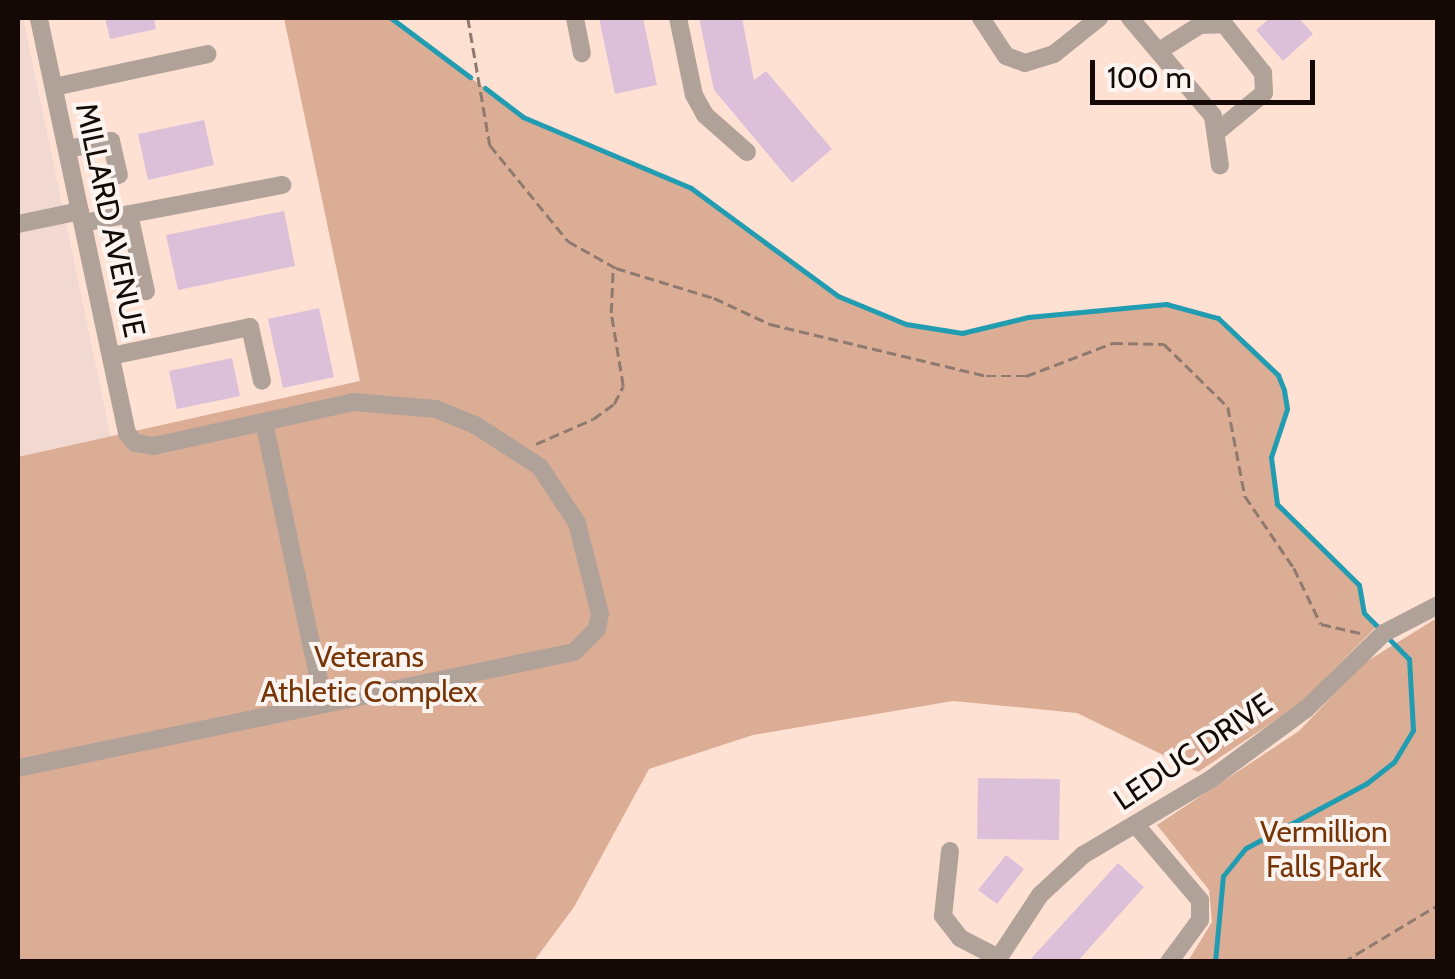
<!DOCTYPE html>
<html>
<head>
<meta charset="utf-8">
<style>
  body { margin:0 }
  #map { position:relative; width:1455px; height:979px; overflow:hidden; background:#ffe1d3; font-family:Cabin,sans-serif }
  div>[style] { position:absolute }
  [style*='--x'] { left:calc(var(--x)*1px); top:calc(var(--y)*1px); width:calc(var(--w)*1px); rotate:calc(var(--a)*1deg) }
  .industrial>* { inset:0; background:#f1d8d1 }
  .green>* { inset:0; background:#dcad95 }
  .stream>* { height:5px; margin:-2.5px; padding:0 2.5px; transform-origin:2.5px; border-radius:2.5px; background:#219cb1 }
  .building>* { inset:0; background:#dcc0d9 }
  .path>* { height:2.5px; margin-top:-1.25px; transform-origin:0; background:repeating-linear-gradient(90deg,#8f7a70 0 10px,transparent 0 15px) }
  .minor>* { height:18px; margin:-9px; padding:0 9px; transform-origin:9px; border-radius:9px; background:#b1a299 }
  span { translate:-50% -50%; white-space:nowrap; text-align:center; line-height:1.15; -webkit-text-stroke:8px #fbf4f0; paint-order:stroke }
  .street-label { font-size:30px; color:#150905 }
  .park-label { font-size:30px; color:#773407 }
  .frame { position:absolute; inset:0; border:20px solid #150905; pointer-events:none }
  .scale { position:absolute; left:1090px; top:60px; width:225px; height:45px; box-sizing:border-box; border:5px solid #150905; border-top:0; padding-left:12px; font-size:30px; line-height:35px; white-space:nowrap; color:#150905; -webkit-text-stroke:8px #fbf4f0; paint-order:stroke }
</style>
</head>
<body>
<div id="map">
  <div class="industrial">
    <div style="clip-path:polygon(18px 18px,23px 18px,111px 438px,18px 458px)"></div>
  </div>
  <div class="green">
    <div style="clip-path:polygon(284px 18px,391px 18px,523px 117px,691px 188px,838px 296px,905px 324px,962px 333px,1028px 317px,1166px 304px,1218px 318px,1278px 375px,1284px 390px,1287px 409px,1271px 457px,1277px 504px,1359px 585px,1364px 613px,1377px 626px,1297px 706px,1198px 772px,1077px 713px,953px 701px,753px 735px,649px 769px,574px 907px,534px 961px,18px 961px,18px 457px,360px 381px)"></div>
    <div style="clip-path:polygon(1437px 618px,1437px 961px,1188px 961px,1212px 922px,1209px 890px,1157px 825px,1299px 731px,1364px 663px)"></div>
  </div>
  <div class="stream">
    <div style="--x:391;--y:18;--w:99;--a:36.8"></div>
    <div style="--x:485;--y:88;--w:48;--a:37.3"></div>
    <div style="--x:523;--y:117;--w:182;--a:22.9"></div>
    <div style="--x:691;--y:188;--w:182;--a:36.3"></div>
    <div style="--x:838;--y:296;--w:74;--a:22.4"></div>
    <div style="--x:906;--y:324;--w:57;--a:9.1"></div>
    <div style="--x:962;--y:333;--w:68;--a:-13.6"></div>
    <div style="--x:1028;--y:317;--w:139;--a:-5.4"></div>
    <div style="--x:1166;--y:304;--w:54;--a:15.1"></div>
    <div style="--x:1218;--y:318;--w:83;--a:43.5"></div>
    <div style="--x:1278;--y:375;--w:16;--a:68"></div>
    <div style="--x:1284;--y:390;--w:19;--a:81"></div>
    <div style="--x:1287;--y:409;--w:51;--a:108.4"></div>
    <div style="--x:1271;--y:457;--w:47;--a:82.7"></div>
    <div style="--x:1277;--y:504;--w:115;--a:44.6"></div>
    <div style="--x:1359;--y:585;--w:28;--a:80"></div>
    <div style="--x:1364;--y:613;--w:23;--a:45"></div>
    <div style="--x:1215;--y:962;--w:86;--a:-84.7"></div>
    <div style="--x:1223;--y:876;--w:36;--a:-51"></div>
    <div style="--x:1246;--y:848;--w:137;--a:-28.2"></div>
    <div style="--x:1367;--y:783;--w:34;--a:-38"></div>
    <div style="--x:1394;--y:762;--w:37;--a:-59"></div>
    <div style="--x:1413;--y:730;--w:71;--a:-93.2"></div>
    <div style="--x:1409;--y:659;--w:31;--a:-135"></div>
  </div>
  <div class="building">
    <div style="clip-path:polygon(105px 18px,154px 18px,156px 29px,110px 39px)"></div>
    <div style="clip-path:polygon(599px 18px,643px 18px,657px 85px,615px 94px)"></div>
    <div style="clip-path:polygon(699px 18px,742px 18px,754px 80px,766px 71px,832px 149px,792px 183px,714px 90px)"></div>
    <div style="clip-path:polygon(1270px 18px,1299px 18px,1313px 34px,1283px 61px,1256px 30px)"></div>
    <div style="clip-path:polygon(204px 120px,214px 165px,148px 180px,138px 134px)"></div>
    <div style="clip-path:polygon(284px 211px,295px 266px,178px 290px,166px 235px)"></div>
    <div style="clip-path:polygon(319px 308px,334px 377px,283px 388px,268px 319px)"></div>
    <div style="clip-path:polygon(232px 358px,240px 396px,177px 409px,169px 371px)"></div>
    <div style="clip-path:polygon(978px 778px,1060px 779px,1059px 840px,977px 839px)"></div>
    <div style="clip-path:polygon(1006px 855px,1024px 869px,997px 904px,978px 890px)"></div>
    <div style="clip-path:polygon(1118px 863px,1144px 887px,1077px 962px,1028px 962px)"></div>
  </div>
  <div class="path">
    <div style="--x:468;--y:18;--w:129;--a:80.2"></div>
    <div style="--x:490;--y:145;--w:124;--a:50.9"></div>
    <div style="--x:568;--y:241;--w:55;--a:29.4"></div>
    <div style="--x:616;--y:268;--w:102;--a:17"></div>
    <div style="--x:714;--y:298;--w:62;--a:24.9"></div>
    <div style="--x:770;--y:324;--w:222;--a:13.5"></div>
    <div style="--x:986;--y:376;--w:40;--a:0"></div>
    <div style="--x:1026;--y:376;--w:93;--a:-20.8"></div>
    <div style="--x:1113;--y:343;--w:51;--a:1.1"></div>
    <div style="--x:1164;--y:344;--w:90;--a:44.5"></div>
    <div style="--x:1228;--y:407;--w:91;--a:79.2"></div>
    <div style="--x:1245;--y:496;--w:87;--a:55.8"></div>
    <div style="--x:1294;--y:568;--w:62;--a:64.3"></div>
    <div style="--x:1321;--y:624;--w:40;--a:13"></div>
    <div style="--x:536;--y:444;--w:62;--a:-23.7"></div>
    <div style="--x:593;--y:419;--w:26;--a:-36"></div>
    <div style="--x:614;--y:404;--w:20;--a:-63"></div>
    <div style="--x:623;--y:386;--w:74;--a:-99.3"></div>
    <div style="--x:611;--y:313;--w:45;--a:-87.5"></div>
    <div style="--x:1343;--y:962;--w:111;--a:-31"></div>
  </div>
  <div class="minor">
    <div style="--x:575;--y:18;--w:36;--a:79"></div>
    <div style="--x:678;--y:18;--w:79;--a:78.3"></div>
    <div style="--x:694;--y:95;--w:23;--a:61"></div>
    <div style="--x:705;--y:115;--w:56;--a:41.4"></div>
    <div style="--x:981;--y:18;--w:45;--a:56.7"></div>
    <div style="--x:1006;--y:56;--w:20;--a:20"></div>
    <div style="--x:1025;--y:63;--w:30;--a:-17"></div>
    <div style="--x:1054;--y:54;--w:58;--a:-38.7"></div>
    <div style="--x:1130;--y:18;--w:128;--a:49.7"></div>
    <div style="--x:1213;--y:116;--w:50;--a:82"></div>
    <div style="--x:1159;--y:51;--w:49;--a:-32.4"></div>
    <div style="--x:1200;--y:25;--w:24;--a:-2"></div>
    <div style="--x:1224;--y:24;--w:63;--a:51.5"></div>
    <div style="--x:1263;--y:73;--w:20;--a:87"></div>
    <div style="--x:1264;--y:93;--w:60;--a:140.4"></div>
    <div style="--x:54;--y:87;--w:157;--a:-12.1"></div>
    <div style="--x:67;--y:149;--w:45;--a:-10.3"></div>
    <div style="--x:111;--y:141;--w:35;--a:77"></div>
    <div style="--x:129;--y:214;--w:79;--a:77.6"></div>
    <div style="--x:83;--y:223;--w:203;--a:-10.8"></div>
    <div style="--x:18;--y:224;--w:63;--a:-11.8"></div>
    <div style="--x:111;--y:356;--w:142;--a:-11.8"></div>
    <div style="--x:250;--y:327;--w:55;--a:77.5"></div>
    <div style="--x:264;--y:422;--w:288;--a:78"></div>
    <div style="--x:18;--y:768;--w:568;--a:-11.78"></div>
    <div style="--x:574;--y:652;--w:33;--a:-45"></div>
    <div style="--x:597;--y:629;--w:15;--a:-79"></div>
    <div style="--x:600;--y:614;--w:94;--a:-104.2"></div>
    <div style="--x:577;--y:523;--w:67;--a:-123.5"></div>
    <div style="--x:540;--y:467;--w:77;--a:-147.1"></div>
    <div style="--x:475;--y:425;--w:42;--a:-157.7"></div>
    <div style="--x:436;--y:409;--w:82;--a:-175.1"></div>
    <div style="--x:354;--y:402;--w:205;--a:167.6"></div>
    <div style="--x:154;--y:446;--w:19;--a:-171"></div>
    <div style="--x:135;--y:443;--w:13;--a:-129"></div>
    <div style="--x:127;--y:433;--w:424;--a:-102"></div>
    <div style="--x:1135;--y:824;--w:100;--a:49.5"></div>
    <div style="--x:1200;--y:900;--w:20;--a:90"></div>
    <div style="--x:1200;--y:920;--w:52;--a:126.4"></div>
    <div style="--x:950;--y:851;--w:65;--a:96.1"></div>
    <div style="--x:943;--y:916;--w:28;--a:52"></div>
    <div style="--x:960;--y:938;--w:42;--a:27.2"></div>
    <div style="--x:996;--y:962;--w:80;--a:-56.7"></div>
    <div style="--x:1040;--y:895;--w:59;--a:-42.9"></div>
    <div style="--x:1083;--y:855;--w:149;--a:-30.7"></div>
    <div style="--x:1211;--y:779;--w:118;--a:-36.4"></div>
    <div style="--x:1306;--y:709;--w:109;--a:-44.3"></div>
    <div style="--x:1384;--y:633;--w:61;--a:-27.4"></div>
  </div>
  <div class="street-label">
    <span style="left:110px;top:220px;rotate:78deg">MILLARD AVENUE</span>
    <span style="left:1193px;top:752px;rotate:-34deg">LEDUC DRIVE</span>
  </div>
  <div class="park-label">
    <span style="left:369px;top:674px">Veterans<br>Athletic Complex</span>
    <span style="left:1324px;top:849px">Vermillion<br>Falls Park</span>
  </div>
  <div class="frame"></div>
  <div class="scale">100 m</div>
</div>
</body>
</html>
